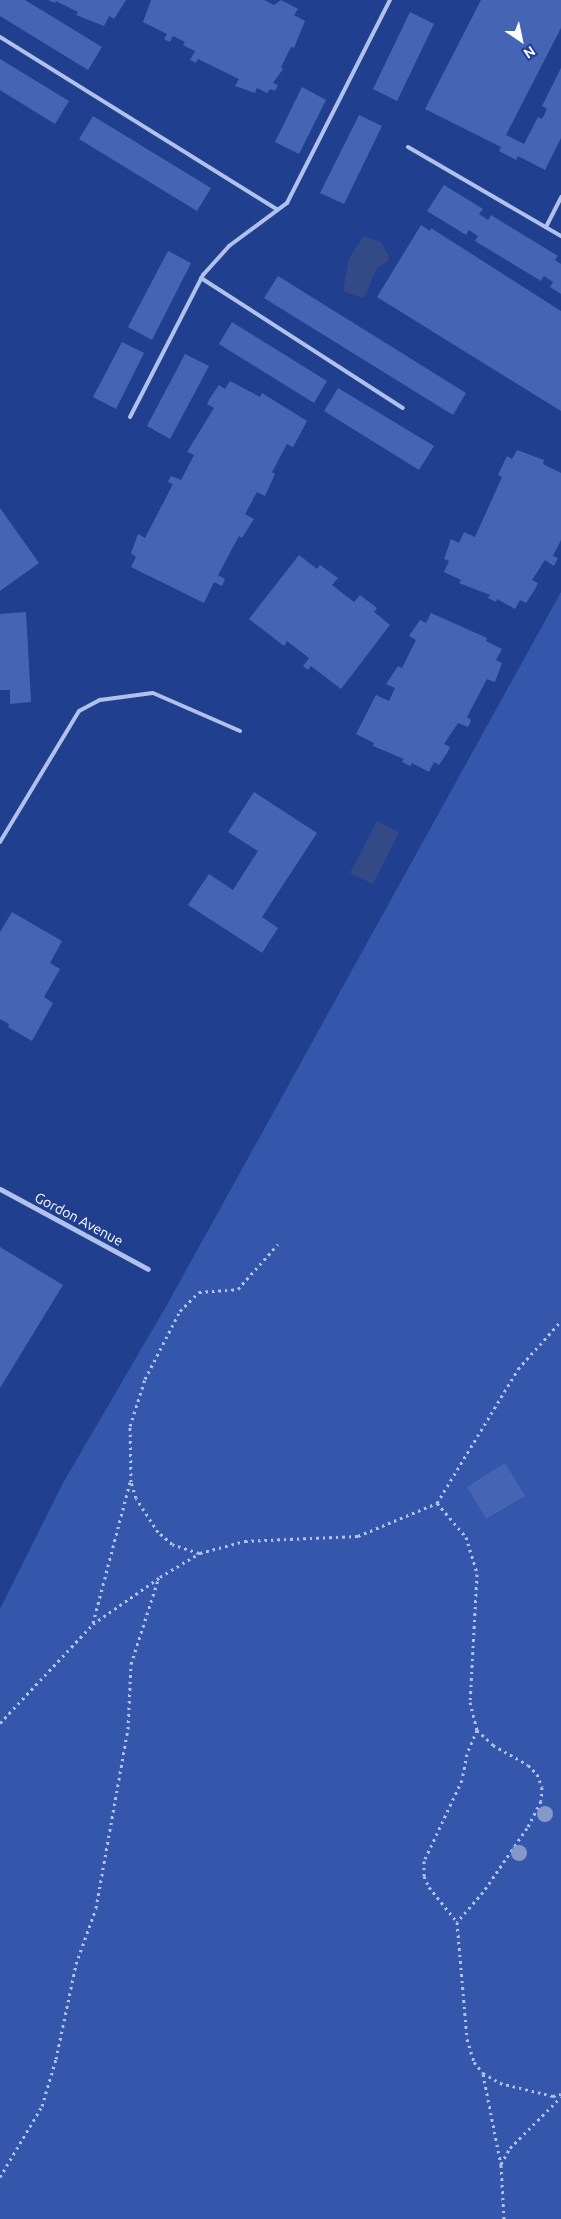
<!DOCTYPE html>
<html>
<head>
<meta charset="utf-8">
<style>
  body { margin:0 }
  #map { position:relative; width:561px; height:2219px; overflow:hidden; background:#203f8f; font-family:Ubuntu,sans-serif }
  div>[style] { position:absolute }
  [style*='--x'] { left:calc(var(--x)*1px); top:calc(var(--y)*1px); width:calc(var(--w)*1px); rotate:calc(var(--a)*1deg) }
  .green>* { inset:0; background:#3457ac }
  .water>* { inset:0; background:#344a86 }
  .building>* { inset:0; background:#4565b4 }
  .path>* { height:3px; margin-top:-1.5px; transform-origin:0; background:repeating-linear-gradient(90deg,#b0c1ec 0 2.5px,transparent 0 6.5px) }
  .lane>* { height:4px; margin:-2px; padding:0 2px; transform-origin:2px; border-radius:2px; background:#b0c1ec }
  .street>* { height:5px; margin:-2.5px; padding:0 2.5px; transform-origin:2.5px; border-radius:2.5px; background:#b0c1ec }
  .trees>* { width:16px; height:16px; margin:-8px; border-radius:50%; background:#8498c9 }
  span { translate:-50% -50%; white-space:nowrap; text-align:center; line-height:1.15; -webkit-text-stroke:5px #203f8f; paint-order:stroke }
  .street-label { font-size:14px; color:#fff }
  .north { position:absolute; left:496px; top:15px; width:50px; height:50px; -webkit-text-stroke:4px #203f8f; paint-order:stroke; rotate:146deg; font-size:14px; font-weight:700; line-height:20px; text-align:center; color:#fff }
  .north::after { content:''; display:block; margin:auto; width:18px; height:22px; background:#fff; clip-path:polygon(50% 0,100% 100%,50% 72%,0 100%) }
</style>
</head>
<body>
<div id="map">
  <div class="green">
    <div style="clip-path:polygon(561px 592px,561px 2219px,0 2219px,0 1609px,63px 1483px,168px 1303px)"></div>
  </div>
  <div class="water">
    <div style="clip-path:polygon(364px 236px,381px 242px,389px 256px,388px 261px,377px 268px,364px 298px,343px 291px,349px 258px)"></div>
    <div style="clip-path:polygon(377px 821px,399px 832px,373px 884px,350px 873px)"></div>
  </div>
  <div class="building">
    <div style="clip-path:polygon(0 0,25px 0,102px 47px,88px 70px,0 16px)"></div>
    <div style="clip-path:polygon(48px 0,126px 0,114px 19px,109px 16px,104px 26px,76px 15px,78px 12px,56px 1px,55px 3px)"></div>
    <div style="clip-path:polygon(151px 0,264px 0,274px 5px,281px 0,298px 9px,294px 15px,305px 21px,294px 48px,291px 47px,281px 67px,283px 69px,273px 83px,278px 85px,275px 91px,270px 89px,267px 93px,257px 88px,255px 93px,235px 86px,239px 79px,198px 59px,196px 63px,190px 60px,195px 51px,183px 45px,185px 42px,173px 36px,170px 42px,164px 39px,167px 34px,143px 22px)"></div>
    <div style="clip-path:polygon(481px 0,561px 0,561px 28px,506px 135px,524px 144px,538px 117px,542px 119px,547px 109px,542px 106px,561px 68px,561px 138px,545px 170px,518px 156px,516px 160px,499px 151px,501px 147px,425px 109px)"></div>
    <div style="clip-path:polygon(410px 12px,434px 24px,397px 101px,373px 89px)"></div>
    <div style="clip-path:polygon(0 59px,69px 101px,55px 124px,0 90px)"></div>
    <div style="clip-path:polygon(302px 87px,326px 100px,299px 154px,275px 142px)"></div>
    <div style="clip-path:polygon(359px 115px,382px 126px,344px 204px,320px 193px)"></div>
    <div style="clip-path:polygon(93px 116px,211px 188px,197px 211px,79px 139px)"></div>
    <div style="clip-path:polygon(444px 185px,483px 209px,479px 214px,488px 220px,491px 215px,558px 256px,555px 260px,561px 264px,561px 294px,550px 287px,553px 282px,544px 276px,541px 281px,475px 241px,478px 236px,469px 230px,466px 235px,427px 211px)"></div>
    <div style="clip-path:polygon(421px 225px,430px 231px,431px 228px,561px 311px,561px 411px,377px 297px)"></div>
    <div style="clip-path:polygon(168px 251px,191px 263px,152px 340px,128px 327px)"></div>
    <div style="clip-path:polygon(278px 276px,466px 393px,453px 415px,264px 298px)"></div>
    <div style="clip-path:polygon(232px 322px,327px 381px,314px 403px,219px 344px)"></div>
    <div style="clip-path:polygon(122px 342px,144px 353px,116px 409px,93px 397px)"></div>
    <div style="clip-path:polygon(185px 354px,209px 366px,170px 439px,147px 426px)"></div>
    <div style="clip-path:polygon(230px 381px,260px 397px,262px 393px,307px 421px,293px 447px,287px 444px,272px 472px,275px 474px,265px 496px,257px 492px,245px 514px,254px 519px,242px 538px,239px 536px,218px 575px,225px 579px,222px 586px,214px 582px,204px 603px,131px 567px,136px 557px,131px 553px,138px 534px,145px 538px,173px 484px,168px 482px,171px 476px,181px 480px,194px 455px,187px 452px,214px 408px,207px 404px,210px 398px,219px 385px,225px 389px)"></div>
    <div style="clip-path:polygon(338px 388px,434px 446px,419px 470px,324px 411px)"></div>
    <div style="clip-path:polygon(517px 450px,544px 460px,543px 464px,561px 473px,561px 540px,553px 556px,558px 558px,554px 566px,545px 560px,532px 580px,538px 583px,534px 591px,526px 603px,520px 600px,515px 609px,497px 599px,496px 602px,488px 598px,490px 595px,459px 583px,461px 580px,444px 572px,449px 561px,444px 559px,451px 539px,459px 543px,464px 532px,475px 537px,502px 477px,498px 475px,507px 456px,512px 459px)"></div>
    <div style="clip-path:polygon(0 508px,39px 563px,0 591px)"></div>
    <div style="clip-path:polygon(299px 555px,317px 569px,320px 565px,338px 578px,332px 585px,354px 602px,360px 595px,377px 608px,374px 612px,390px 625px,341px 689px,311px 666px,308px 670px,303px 666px,309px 658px,287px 641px,284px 646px,249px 619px)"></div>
    <div style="clip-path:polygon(26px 612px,31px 702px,10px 704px,10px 690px,0 690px,0 614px)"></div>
    <div style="clip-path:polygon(431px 613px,487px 638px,486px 641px,502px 649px,496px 660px,502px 663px,495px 682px,487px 679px,467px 717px,471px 720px,468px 727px,458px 723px,444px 744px,450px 747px,447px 753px,439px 765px,434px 762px,429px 772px,412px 763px,410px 766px,402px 762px,404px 759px,373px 746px,374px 743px,356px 734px,376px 695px,389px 701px,395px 688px,386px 684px,398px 666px,402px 668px,416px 640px,409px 636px,420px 620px,426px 623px)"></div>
    <div style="clip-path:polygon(254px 792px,317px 833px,262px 917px,278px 928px,262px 953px,188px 905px,209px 874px,233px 890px,258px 851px,228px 832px)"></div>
    <div style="clip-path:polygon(12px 912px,62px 941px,50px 963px,60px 969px,44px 997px,53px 1003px,32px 1041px,8px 1027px,9px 1024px,0 1019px,0 932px)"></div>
    <div style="clip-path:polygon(0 1247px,63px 1285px,0 1388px)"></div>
    <div style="clip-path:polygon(505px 1463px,525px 1496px,486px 1519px,467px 1487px)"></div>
  </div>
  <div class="path">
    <div style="--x:437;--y:1503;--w:45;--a:49.5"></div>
    <div style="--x:466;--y:1537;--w:39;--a:73"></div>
    <div style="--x:477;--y:1574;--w:128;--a:93.1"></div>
    <div style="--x:470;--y:1702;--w:29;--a:76"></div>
    <div style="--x:477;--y:1730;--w:22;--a:43"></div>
    <div style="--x:493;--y:1745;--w:40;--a:29.7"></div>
    <div style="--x:528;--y:1765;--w:13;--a:45"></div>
    <div style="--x:537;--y:1774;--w:14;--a:69"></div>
    <div style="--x:542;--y:1787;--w:14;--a:94"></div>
    <div style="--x:541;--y:1801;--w:30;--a:117"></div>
    <div style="--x:527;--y:1828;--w:78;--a:124.5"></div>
    <div style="--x:483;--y:1892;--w:40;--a:131"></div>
    <div style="--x:199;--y:1553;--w:28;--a:-162"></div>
    <div style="--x:172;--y:1544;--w:18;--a:-139"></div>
    <div style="--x:158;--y:1532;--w:40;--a:-122.9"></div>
    <div style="--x:136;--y:1498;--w:17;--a:-107"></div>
    <div style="--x:131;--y:1482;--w:56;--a:-91"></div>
    <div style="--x:130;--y:1426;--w:49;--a:-72.3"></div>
    <div style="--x:145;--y:1379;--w:76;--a:-62.8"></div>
    <div style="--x:180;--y:1311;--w:27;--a:-45"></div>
    <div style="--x:199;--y:1292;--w:39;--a:-4"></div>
    <div style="--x:238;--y:1289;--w:60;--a:-48.4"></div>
    <div style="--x:93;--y:1623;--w:146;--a:-75.3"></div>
    <div style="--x:0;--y:1723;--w:136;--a:-46.8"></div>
    <div style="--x:93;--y:1624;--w:82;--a:-35"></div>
    <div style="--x:160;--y:1577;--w:47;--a:-31"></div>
    <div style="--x:200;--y:1553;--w:47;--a:-14.9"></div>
    <div style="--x:245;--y:1541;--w:113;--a:-2.5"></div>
    <div style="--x:358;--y:1536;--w:86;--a:-22.7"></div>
    <div style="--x:437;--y:1503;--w:157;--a:-58.8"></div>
    <div style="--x:518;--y:1369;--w:64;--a:-48.1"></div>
    <div style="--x:477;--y:1730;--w:26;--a:113"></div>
    <div style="--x:467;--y:1754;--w:26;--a:101"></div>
    <div style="--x:462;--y:1780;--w:89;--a:115.1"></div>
    <div style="--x:424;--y:1861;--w:15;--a:90"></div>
    <div style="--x:424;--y:1876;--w:12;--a:66"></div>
    <div style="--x:429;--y:1887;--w:45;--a:51.3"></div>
    <div style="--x:457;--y:1922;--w:117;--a:85.1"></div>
    <div style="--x:467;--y:2039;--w:24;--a:73"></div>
    <div style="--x:474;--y:2062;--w:14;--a:51"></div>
    <div style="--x:483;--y:2073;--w:20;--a:30"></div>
    <div style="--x:500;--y:2083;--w:55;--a:13.8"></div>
    <div style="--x:553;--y:2096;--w:8;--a:-14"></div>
    <div style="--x:483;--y:2074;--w:93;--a:78.8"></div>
    <div style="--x:501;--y:2165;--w:54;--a:86.8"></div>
    <div style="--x:501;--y:2164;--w:18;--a:-61"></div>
    <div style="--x:510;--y:2148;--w:72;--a:-45"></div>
    <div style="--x:0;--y:2177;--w:82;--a:-59.4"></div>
    <div style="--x:42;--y:2106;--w:49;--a:-73.4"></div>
    <div style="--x:56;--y:2059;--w:97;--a:-78.1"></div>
    <div style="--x:76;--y:1964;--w:59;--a:-70.3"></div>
    <div style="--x:96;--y:1908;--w:182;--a:-79.9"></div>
    <div style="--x:128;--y:1729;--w:65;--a:-87.4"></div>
    <div style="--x:131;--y:1664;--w:91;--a:-72.2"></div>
  </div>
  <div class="lane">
    <div style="--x:0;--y:37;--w:327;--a:31.9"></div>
    <div style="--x:408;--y:147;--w:177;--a:30.2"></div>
    <div style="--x:546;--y:227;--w:34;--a:-63"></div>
    <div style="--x:201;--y:278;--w:240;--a:32.8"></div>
    <div style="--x:130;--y:417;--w:160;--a:-62.8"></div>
    <div style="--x:203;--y:275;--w:39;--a:-48"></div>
    <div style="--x:229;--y:246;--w:72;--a:-36.6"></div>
    <div style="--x:287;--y:203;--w:228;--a:-63.1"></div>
    <div style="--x:0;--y:842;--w:153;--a:-58.9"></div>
    <div style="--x:79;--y:711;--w:24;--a:-28"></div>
    <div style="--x:100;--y:700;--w:53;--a:-7.5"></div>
    <div style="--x:153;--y:693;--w:95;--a:23.6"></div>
  </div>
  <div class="street">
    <div style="--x:0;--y:1189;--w:168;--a:28.4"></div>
  </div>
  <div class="trees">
    <div style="left:545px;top:1814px"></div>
    <div style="left:519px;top:1853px"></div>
  </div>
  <div class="street-label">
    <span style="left:79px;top:1219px;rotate:28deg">Gordon Avenue</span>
  </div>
  <div class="north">N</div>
</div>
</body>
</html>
